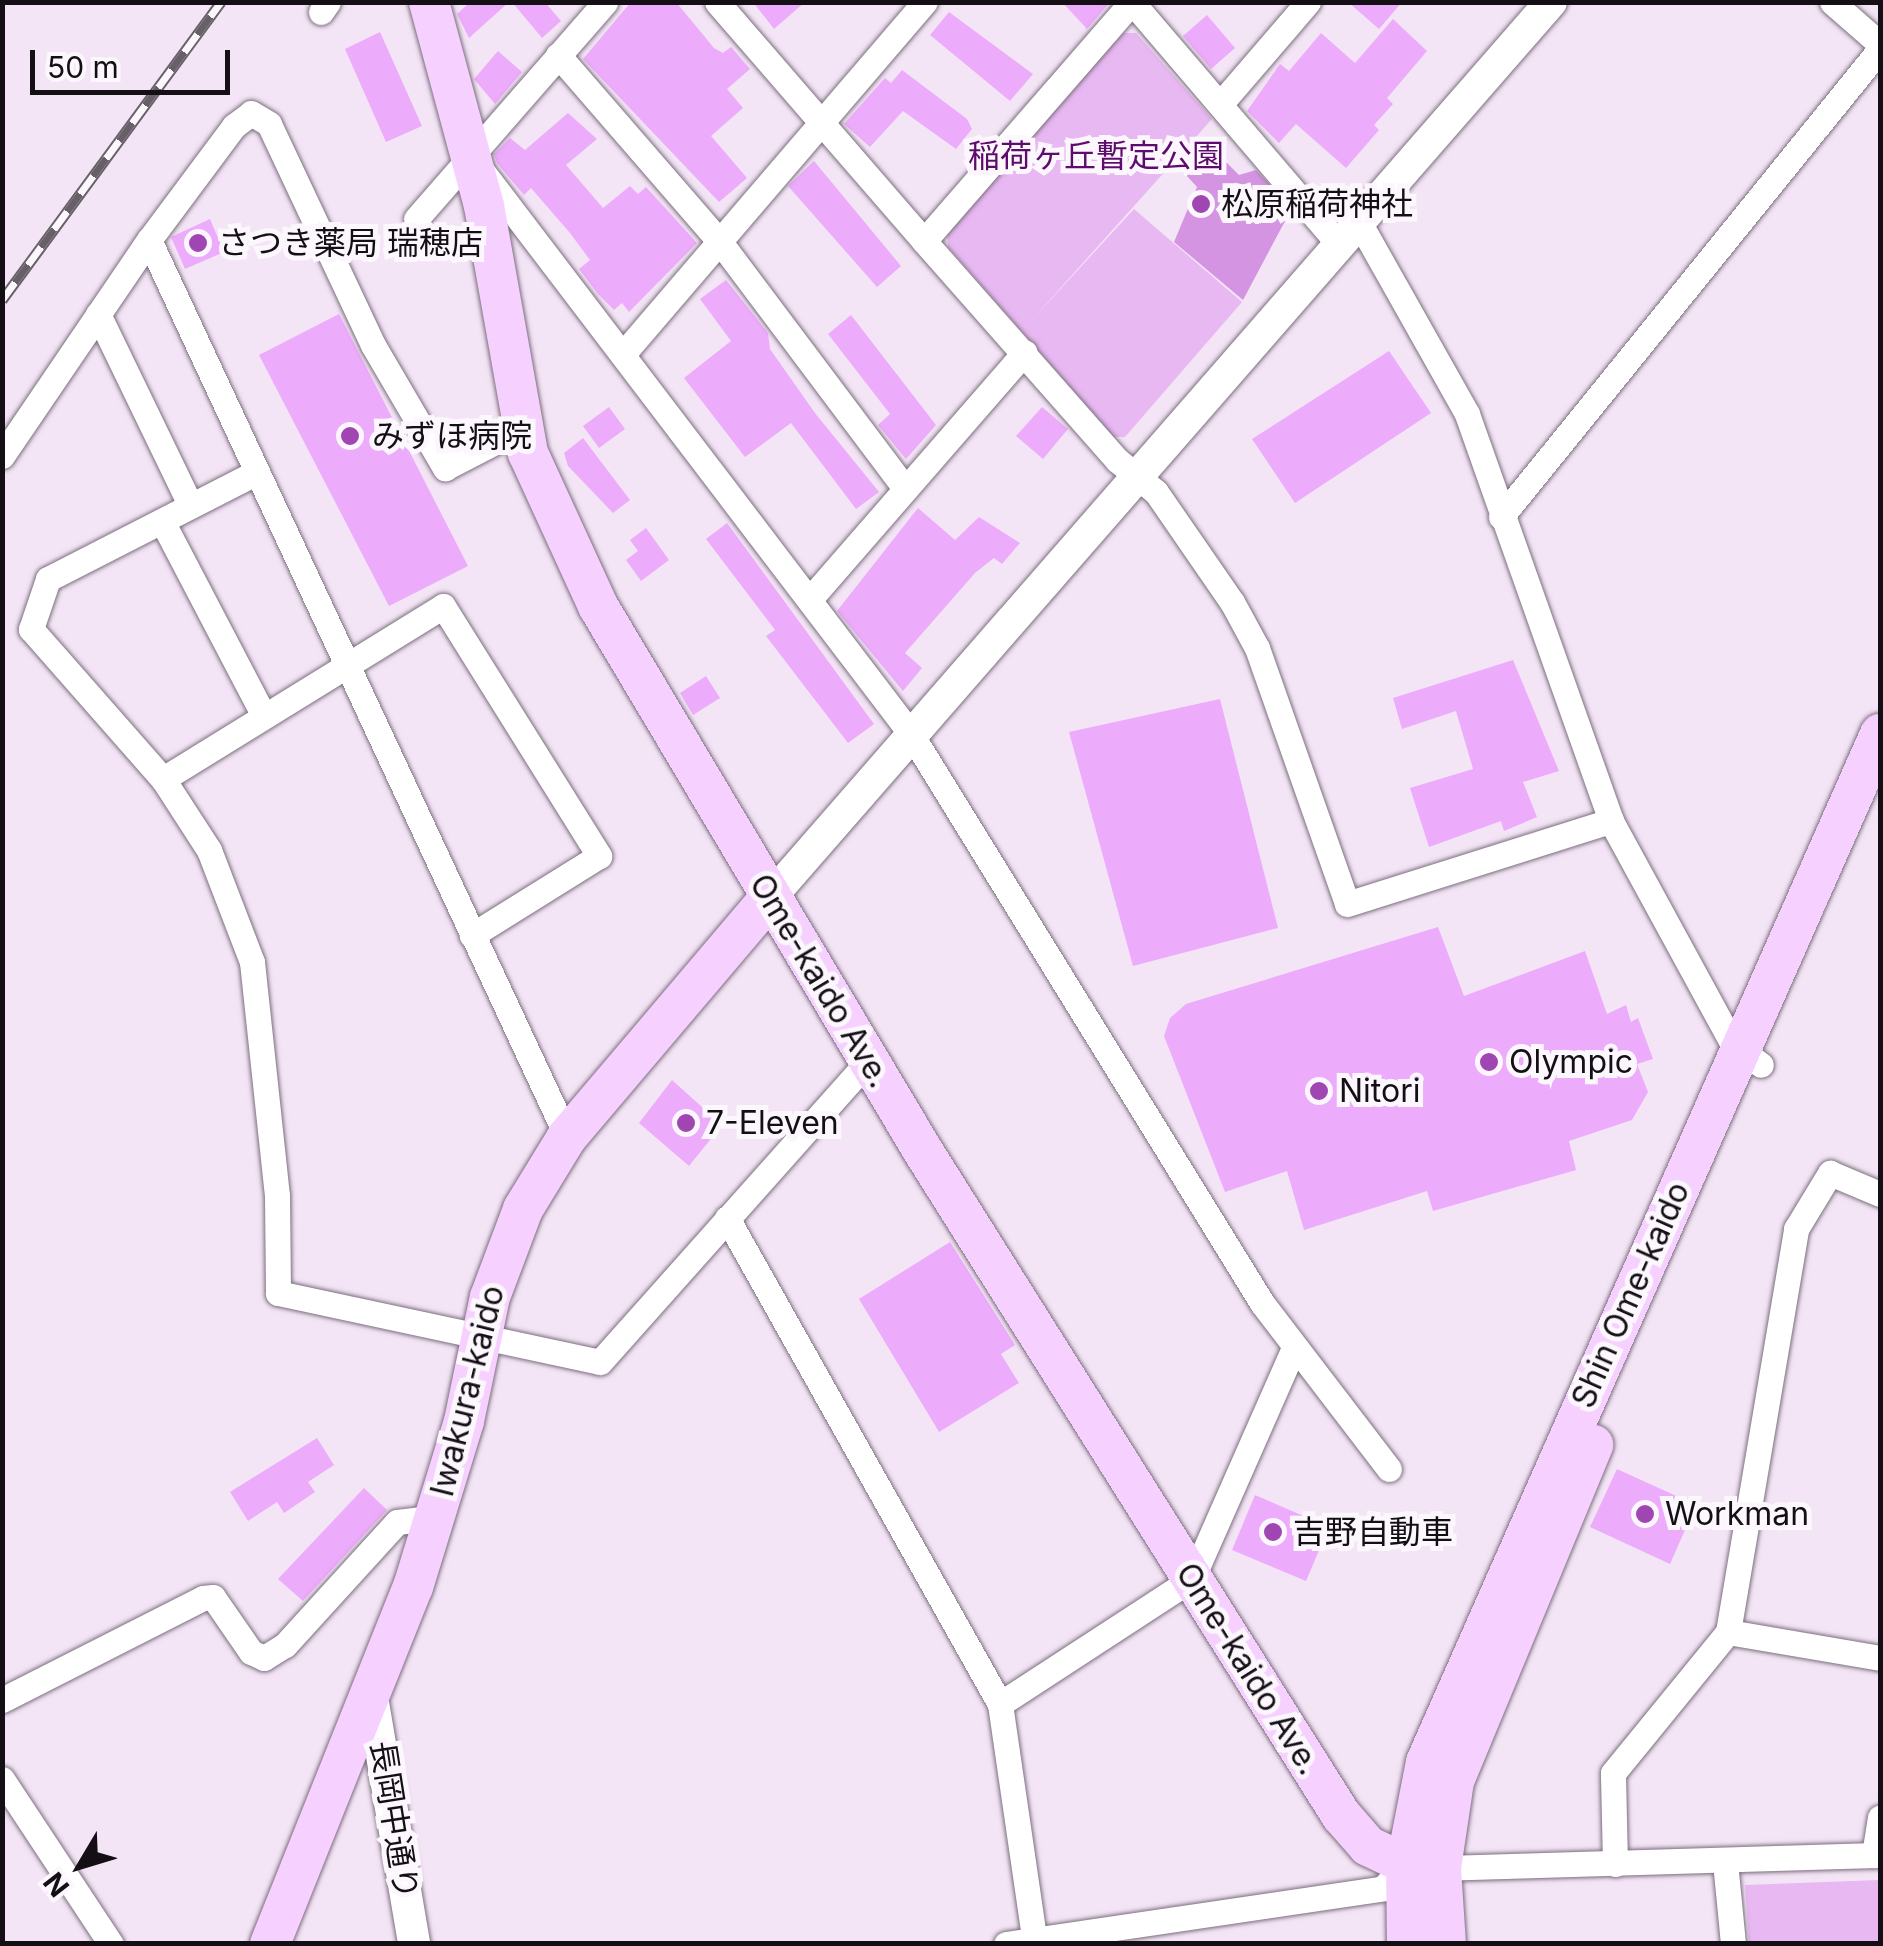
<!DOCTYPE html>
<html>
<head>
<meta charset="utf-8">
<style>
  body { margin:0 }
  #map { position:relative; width:1883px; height:1946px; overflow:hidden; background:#f4e5f6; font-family:Inter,"Noto Sans JP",sans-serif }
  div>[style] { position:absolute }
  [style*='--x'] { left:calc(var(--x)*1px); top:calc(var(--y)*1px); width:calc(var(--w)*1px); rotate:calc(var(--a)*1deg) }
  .green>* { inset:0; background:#e8b8f2 }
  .forest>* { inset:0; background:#d494e2 }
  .building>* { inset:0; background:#edabfb }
  .roads { filter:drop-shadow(0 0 2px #7b6f7e) drop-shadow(0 0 2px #7b6f7e) }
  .minor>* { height:25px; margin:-12.5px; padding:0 12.5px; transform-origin:12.5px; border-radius:12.5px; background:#fff }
  .tertiary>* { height:32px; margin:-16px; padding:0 16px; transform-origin:16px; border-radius:16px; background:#fff }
  .primary>* { height:40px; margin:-20px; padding:0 20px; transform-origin:20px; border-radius:20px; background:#f6d0fe }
  .rail>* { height:11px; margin-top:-5.5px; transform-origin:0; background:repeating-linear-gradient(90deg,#fcf6fd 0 22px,#686069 0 44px); box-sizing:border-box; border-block:2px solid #686069 }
  .dots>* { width:28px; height:28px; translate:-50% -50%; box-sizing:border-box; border:5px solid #fcf6fd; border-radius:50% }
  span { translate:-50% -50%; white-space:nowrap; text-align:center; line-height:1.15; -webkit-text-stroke:10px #fcf6fd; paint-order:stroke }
  .park-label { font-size:32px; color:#5d0b6c }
  .poi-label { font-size:32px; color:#130f14 }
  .left { translate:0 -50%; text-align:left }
  .street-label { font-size:32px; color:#130f14 }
  .frame { position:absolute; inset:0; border:5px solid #130f14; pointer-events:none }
  .north { position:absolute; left:30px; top:1816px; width:100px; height:100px; -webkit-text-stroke:8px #fcf6fd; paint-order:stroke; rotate:232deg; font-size:28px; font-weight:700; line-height:40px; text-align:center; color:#130f14 }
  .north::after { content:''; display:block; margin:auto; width:35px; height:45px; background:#130f14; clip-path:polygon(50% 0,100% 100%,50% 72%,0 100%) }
  .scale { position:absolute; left:30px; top:50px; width:200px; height:45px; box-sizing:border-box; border:5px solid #130f14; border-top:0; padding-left:12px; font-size:30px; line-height:35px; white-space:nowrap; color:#130f14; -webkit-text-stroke:8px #fcf6fd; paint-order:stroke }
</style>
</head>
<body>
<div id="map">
  <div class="green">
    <div style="clip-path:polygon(1123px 33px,1136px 33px,1212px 119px,1030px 322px,1134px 209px,1242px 302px,1125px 437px,1113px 437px,948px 247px,947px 232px)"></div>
    <div style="clip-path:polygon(1880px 1880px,1880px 1943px,1749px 1943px,1745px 1885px)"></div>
  </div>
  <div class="forest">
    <div style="clip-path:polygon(1202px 138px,1239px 175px,1256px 170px,1292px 208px,1243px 300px,1174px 242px,1197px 187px,1176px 164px)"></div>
  </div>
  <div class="building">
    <div style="clip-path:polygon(470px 2px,509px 2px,469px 38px,457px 14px)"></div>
    <div style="clip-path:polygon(512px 2px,545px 2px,561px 21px,542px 38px)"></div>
    <div style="clip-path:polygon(631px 2px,676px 2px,714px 48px,723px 53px,731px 47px,750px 69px,727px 89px,743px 108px,711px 136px,747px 178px,719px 202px,583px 59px)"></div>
    <div style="clip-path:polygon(753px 2px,805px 2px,774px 29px)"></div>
    <div style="clip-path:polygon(1062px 2px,1110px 2px,1087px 29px)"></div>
    <div style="clip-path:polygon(1348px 2px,1402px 2px,1379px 29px)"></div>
    <div style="clip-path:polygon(949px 12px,1033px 74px,1010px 101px,930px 35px)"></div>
    <div style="clip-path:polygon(1207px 15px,1235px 48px,1211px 69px,1183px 36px)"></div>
    <div style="clip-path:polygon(1393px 19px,1427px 51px,1387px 98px,1393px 104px,1374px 125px,1379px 130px,1346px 168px,1296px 124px,1279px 143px,1247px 111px,1280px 64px,1289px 71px,1321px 33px,1355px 63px)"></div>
    <div style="clip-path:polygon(380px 32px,422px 126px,386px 142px,345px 49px)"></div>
    <div style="clip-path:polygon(498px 51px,522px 72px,495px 104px,474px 79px)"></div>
    <div style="clip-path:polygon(902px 70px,967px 119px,972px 129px,956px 149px,903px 111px,870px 147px,844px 124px,885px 78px,891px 83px)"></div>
    <div style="clip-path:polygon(568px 113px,597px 139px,566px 165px,603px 208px,630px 186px,638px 194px,646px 187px,697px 243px,629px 312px,622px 303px,614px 310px,598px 294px,579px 269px,590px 260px,570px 233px,531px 188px,524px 195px,497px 163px,494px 154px,510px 138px,525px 150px)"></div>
    <div style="clip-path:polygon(814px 161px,901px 266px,877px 287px,788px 186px)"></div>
    <div style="clip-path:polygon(210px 219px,224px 252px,185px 269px,171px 237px)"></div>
    <div style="clip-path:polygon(726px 280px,768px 333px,770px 349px,815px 413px,879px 492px,856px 509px,791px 423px,745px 457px,684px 378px,731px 341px,700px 299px)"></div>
    <div style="clip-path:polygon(339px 314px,468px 566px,389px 606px,259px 355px)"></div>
    <div style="clip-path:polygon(851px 315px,936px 425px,906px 459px,878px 425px,890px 414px,828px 334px)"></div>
    <div style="clip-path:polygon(1389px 351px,1431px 413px,1295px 503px,1252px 439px)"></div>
    <div style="clip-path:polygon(609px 407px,625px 429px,599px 448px,583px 426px)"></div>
    <div style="clip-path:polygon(1042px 407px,1068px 429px,1043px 459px,1016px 436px)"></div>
    <div style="clip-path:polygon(583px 438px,630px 500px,613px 513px,568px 466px,564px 453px)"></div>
    <div style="clip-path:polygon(918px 508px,955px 540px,979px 517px,1020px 543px,1002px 564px,994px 558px,975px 573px,905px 653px,922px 668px,903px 691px,837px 611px)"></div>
    <div style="clip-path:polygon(727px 523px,874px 724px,848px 743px,766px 636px,775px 630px,706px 539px)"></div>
    <div style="clip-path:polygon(646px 528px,669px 560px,641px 581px,626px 560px,638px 551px,630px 540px)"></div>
    <div style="clip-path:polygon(1513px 660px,1559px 771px,1523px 782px,1537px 817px,1504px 831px,1501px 821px,1429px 847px,1410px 788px,1473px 769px,1456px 711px,1402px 729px,1393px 698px)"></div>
    <div style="clip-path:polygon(706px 676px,720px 698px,693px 715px,680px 693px)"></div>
    <div style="clip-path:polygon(1220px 699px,1278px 928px,1133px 966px,1069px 732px)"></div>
    <div style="clip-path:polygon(1438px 927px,1464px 996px,1585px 951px,1607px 1014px,1626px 1005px,1631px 1022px,1638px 1018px,1653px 1059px,1637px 1064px,1648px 1092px,1632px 1120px,1569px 1141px,1576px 1170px,1433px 1211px,1427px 1191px,1304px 1230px,1287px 1171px,1225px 1192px,1164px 1036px,1170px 1018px,1186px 1004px)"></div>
    <div style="clip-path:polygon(672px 1080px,722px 1125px,689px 1166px,639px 1123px)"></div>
    <div style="clip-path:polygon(950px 1242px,1015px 1345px,1001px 1354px,1019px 1383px,939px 1432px,859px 1299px)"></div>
    <div style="clip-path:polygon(317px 1438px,334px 1465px,308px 1482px,315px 1492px,284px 1513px,277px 1502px,248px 1521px,230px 1492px)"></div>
    <div style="clip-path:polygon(1617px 1469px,1696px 1505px,1670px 1564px,1590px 1527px)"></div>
    <div style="clip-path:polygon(364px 1488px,387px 1510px,303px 1601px,278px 1579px)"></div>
    <div style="clip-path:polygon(1255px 1495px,1329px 1527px,1306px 1581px,1232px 1550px)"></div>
  </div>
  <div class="roads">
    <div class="minor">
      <div style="--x:717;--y:2;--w:316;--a:49.1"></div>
      <div style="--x:924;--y:241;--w:317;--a:-49"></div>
      <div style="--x:1132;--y:2;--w:318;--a:49.5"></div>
      <div style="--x:1832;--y:2;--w:64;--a:41.2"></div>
      <div style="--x:321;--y:12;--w:12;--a:-55"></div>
      <div style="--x:558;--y:55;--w:247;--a:49.1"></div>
      <div style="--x:720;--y:242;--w:308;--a:53.1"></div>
      <div style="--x:1222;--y:102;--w:132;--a:-49.3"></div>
      <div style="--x:483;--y:172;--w:706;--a:52.71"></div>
      <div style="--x:911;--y:734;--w:669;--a:58.33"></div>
      <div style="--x:1262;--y:1303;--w:209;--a:52.6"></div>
      <div style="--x:416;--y:219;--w:288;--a:-48.9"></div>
      <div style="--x:1359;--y:222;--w:220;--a:60.6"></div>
      <div style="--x:1467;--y:414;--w:432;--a:70.5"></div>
      <div style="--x:1611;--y:821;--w:253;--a:61.4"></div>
      <div style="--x:1732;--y:1043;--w:36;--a:37"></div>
      <div style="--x:149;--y:240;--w:990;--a:65.01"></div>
      <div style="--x:924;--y:241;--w:292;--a:48.6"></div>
      <div style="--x:1117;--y:460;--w:50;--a:39.4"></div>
      <div style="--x:1156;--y:492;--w:134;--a:55.4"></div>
      <div style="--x:1232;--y:602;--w:52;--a:61.5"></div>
      <div style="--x:1257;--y:648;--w:271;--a:70.6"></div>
      <div style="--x:1347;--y:904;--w:277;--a:-17.5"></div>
      <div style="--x:98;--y:314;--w:211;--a:64.2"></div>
      <div style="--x:623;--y:354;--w:464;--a:-49.4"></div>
      <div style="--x:2;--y:456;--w:261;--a:-55.8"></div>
      <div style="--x:149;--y:240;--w:142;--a:-53.3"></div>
      <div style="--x:234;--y:126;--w:21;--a:-37"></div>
      <div style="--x:251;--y:113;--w:21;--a:31"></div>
      <div style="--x:269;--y:124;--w:244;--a:64.8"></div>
      <div style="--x:373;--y:345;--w:143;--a:59.7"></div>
      <div style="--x:445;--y:468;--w:87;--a:-27.5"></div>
      <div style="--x:257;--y:472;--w:235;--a:152.9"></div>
      <div style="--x:48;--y:579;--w:53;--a:108.8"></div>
      <div style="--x:31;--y:629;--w:200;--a:48.7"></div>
      <div style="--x:163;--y:779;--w:85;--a:57.1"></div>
      <div style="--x:209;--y:850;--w:120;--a:69"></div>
      <div style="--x:252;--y:962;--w:235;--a:83.9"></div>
      <div style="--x:277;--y:1196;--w:97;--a:89.4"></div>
      <div style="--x:278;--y:1293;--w:329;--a:12.1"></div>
      <div style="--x:600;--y:1362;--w:403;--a:-48.3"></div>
      <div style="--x:1501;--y:517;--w:602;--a:-51"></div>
      <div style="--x:162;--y:521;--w:220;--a:62.4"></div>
      <div style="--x:810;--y:599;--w:327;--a:-49"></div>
      <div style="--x:163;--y:779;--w:329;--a:-31.7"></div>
      <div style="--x:443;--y:606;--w:295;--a:58"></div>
      <div style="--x:599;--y:856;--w:150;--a:148.1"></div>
      <div style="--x:727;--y:1218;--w:557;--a:60.68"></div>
      <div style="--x:1000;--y:1704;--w:243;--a:81.7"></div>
      <div style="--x:1728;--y:1632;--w:154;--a:9.7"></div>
      <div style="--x:2;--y:1700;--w:225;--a:-26.9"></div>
      <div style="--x:203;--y:1598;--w:10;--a:-6"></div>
      <div style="--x:213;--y:1597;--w:67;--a:55.4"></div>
      <div style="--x:251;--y:1652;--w:14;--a:25"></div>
      <div style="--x:264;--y:1658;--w:25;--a:-32"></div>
      <div style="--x:285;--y:1645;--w:166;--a:-47.7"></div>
      <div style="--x:397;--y:1522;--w:38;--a:-7"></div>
      <div style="--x:1000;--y:1704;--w:229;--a:-33.1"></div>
      <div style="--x:1192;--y:1579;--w:250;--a:-66.2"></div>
      <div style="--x:2;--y:1779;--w:198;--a:56.6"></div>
      <div style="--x:1874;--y:1855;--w:38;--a:-81"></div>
      <div style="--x:1725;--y:1862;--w:82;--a:84.4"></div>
      <div style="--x:1615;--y:1864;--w:91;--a:-91.3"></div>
      <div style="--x:1613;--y:1773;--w:182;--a:-50.8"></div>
      <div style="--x:1728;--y:1632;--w:409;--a:-80.4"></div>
      <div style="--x:1796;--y:1229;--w:66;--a:-58.7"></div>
      <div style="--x:1830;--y:1173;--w:54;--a:22.8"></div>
      <div style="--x:1441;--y:1868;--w:439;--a:-1.7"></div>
      <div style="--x:1006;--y:1944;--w:381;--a:-8.4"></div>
      <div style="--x:1383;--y:1888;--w:33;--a:-46"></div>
    </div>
    <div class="tertiary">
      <div style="--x:769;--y:899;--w:1190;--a:-48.92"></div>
      <div style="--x:372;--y:1697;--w:251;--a:80.3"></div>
    </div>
    <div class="primary">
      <div style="--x:429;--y:2;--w:211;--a:74.9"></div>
      <div style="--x:484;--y:206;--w:251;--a:79.9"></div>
      <div style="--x:528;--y:453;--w:168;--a:65.4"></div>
      <div style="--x:598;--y:606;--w:635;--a:59.19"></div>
      <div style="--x:923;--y:1151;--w:785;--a:57.81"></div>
      <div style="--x:1341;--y:1815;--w:41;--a:48.9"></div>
      <div style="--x:1368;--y:1846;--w:42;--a:25.3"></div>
      <div style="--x:1406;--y:1864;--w:35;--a:7"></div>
      <div style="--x:270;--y:1944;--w:385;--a:-68.2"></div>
      <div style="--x:413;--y:1587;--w:174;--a:-72.9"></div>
      <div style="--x:464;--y:1421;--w:127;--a:-78.2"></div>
      <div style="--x:490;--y:1297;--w:94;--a:-69.4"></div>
      <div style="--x:523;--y:1209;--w:84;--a:-58.6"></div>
      <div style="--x:567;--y:1137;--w:312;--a:-49.7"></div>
      <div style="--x:1407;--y:1944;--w:80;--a:-90.7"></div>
      <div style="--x:1406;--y:1864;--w:104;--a:-78.9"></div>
      <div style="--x:1426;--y:1762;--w:1124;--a:-66.17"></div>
      <div style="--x:1446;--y:1944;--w:76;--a:-93.8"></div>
      <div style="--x:1441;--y:1868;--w:88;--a:-81.5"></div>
      <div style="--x:1454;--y:1781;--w:364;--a:-67.5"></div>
    </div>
  </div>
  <div class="rail">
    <div style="--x:2;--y:300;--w:370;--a:-53.7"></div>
  </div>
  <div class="dots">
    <div style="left:1201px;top:204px;background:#a046b2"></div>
    <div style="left:198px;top:243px;background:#a046b2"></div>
    <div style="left:350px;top:436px;background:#a046b2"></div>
    <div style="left:1489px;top:1062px;background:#a046b2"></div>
    <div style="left:1319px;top:1091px;background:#a046b2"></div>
    <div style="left:686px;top:1123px;background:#a046b2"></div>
    <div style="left:1645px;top:1514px;background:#a046b2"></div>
    <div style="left:1273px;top:1532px;background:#a046b2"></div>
  </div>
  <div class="park-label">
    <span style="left:1096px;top:156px">稲荷ヶ丘暫定公園</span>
  </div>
  <div class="poi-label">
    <span class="left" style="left:1221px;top:204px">松原稲荷神社</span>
    <span class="left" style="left:218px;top:243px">さつき薬局 瑞穂店</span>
    <span class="left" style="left:372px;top:436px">みずほ病院</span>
    <span class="left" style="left:1509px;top:1062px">Olympic</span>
    <span class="left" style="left:1339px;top:1091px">Nitori</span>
    <span class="left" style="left:706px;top:1123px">7-Eleven</span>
    <span class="left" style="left:1665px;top:1514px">Workman</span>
    <span class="left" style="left:1293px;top:1532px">吉野自動車</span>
  </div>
  <div class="street-label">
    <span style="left:820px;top:981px;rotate:59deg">Ome-kaido Ave.</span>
    <span style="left:1631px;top:1295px;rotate:-66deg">Shin Ome-kaido</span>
    <span style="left:468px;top:1391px;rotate:-76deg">Iwakura-kaido</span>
    <span style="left:1248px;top:1669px;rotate:58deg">Ome-kaido Ave.</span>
    <span style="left:394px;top:1820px;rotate:81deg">長岡中通り</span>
  </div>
  <div class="frame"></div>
  <div class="north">N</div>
  <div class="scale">50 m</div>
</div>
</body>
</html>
